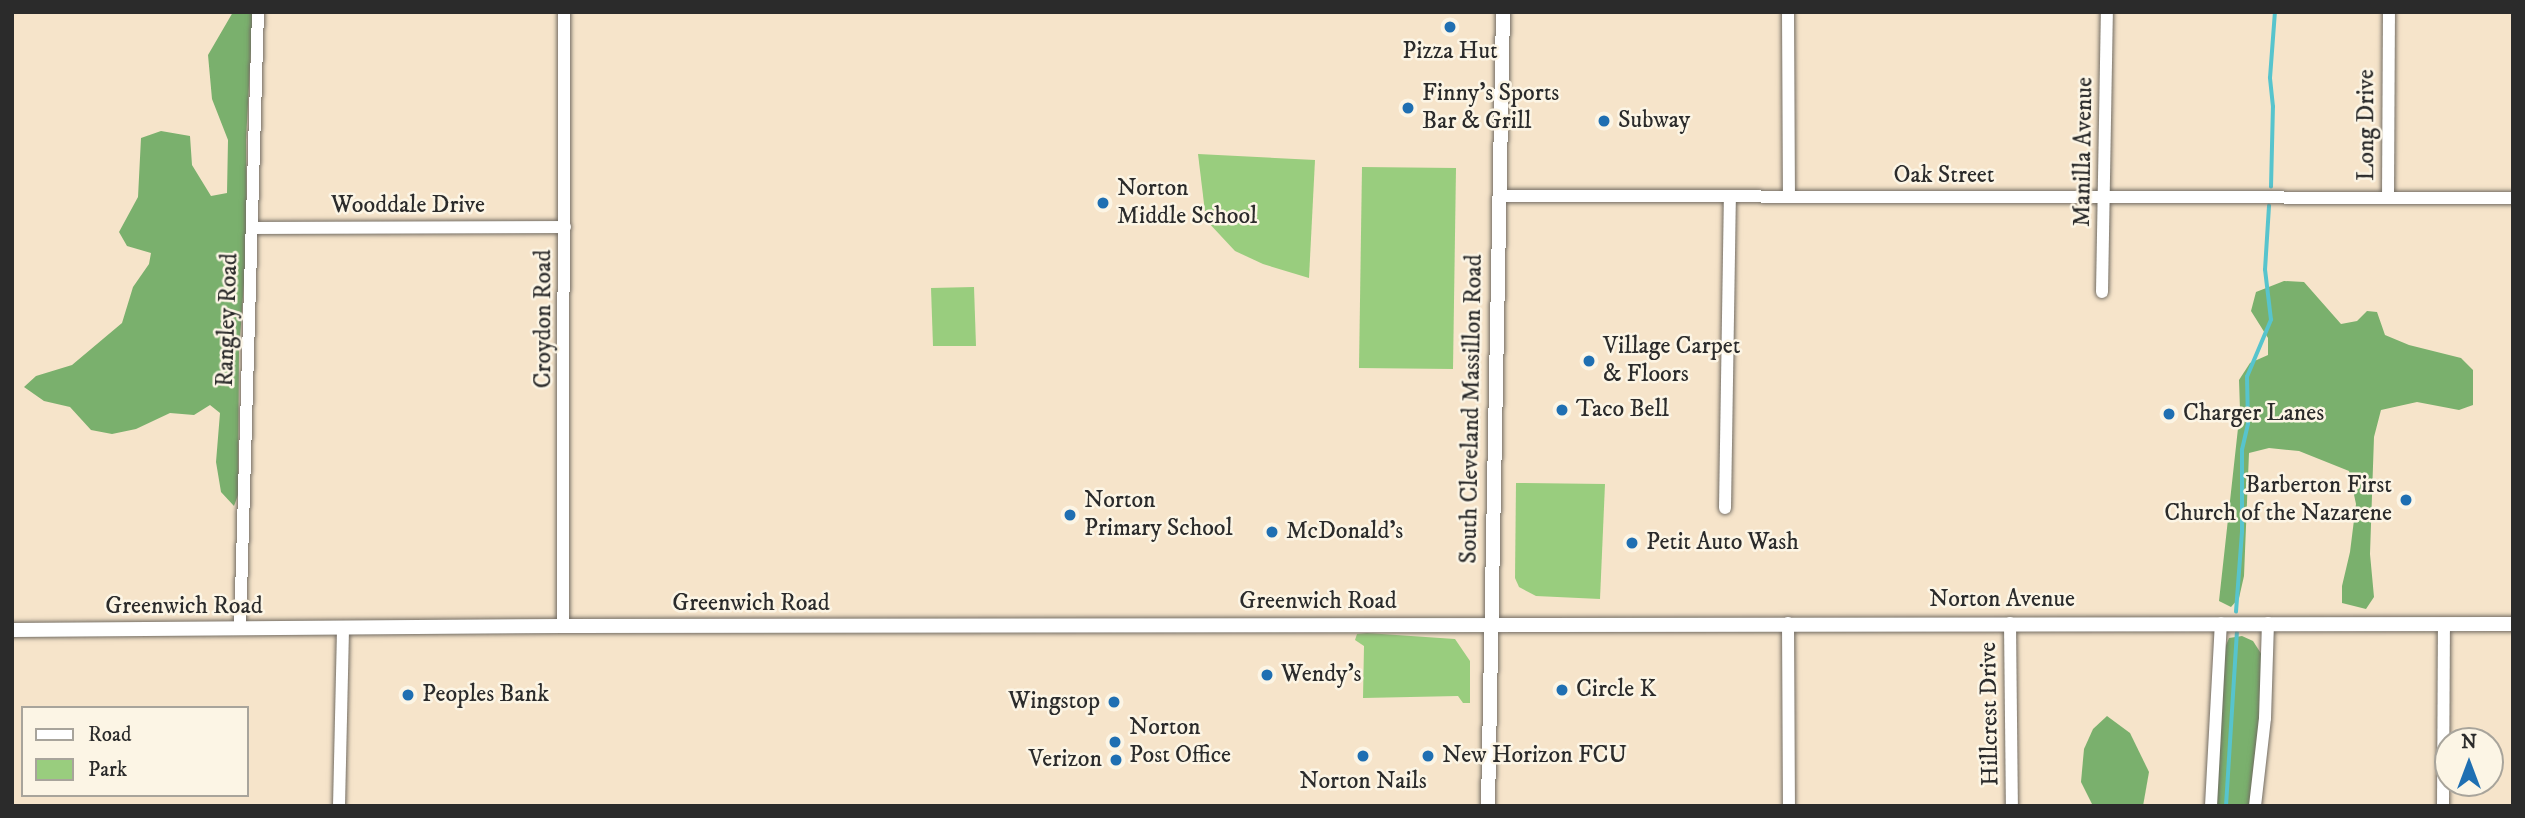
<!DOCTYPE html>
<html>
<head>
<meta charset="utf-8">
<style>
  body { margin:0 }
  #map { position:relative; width:2525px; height:818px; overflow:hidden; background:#f6e4ca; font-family:"IM FELL DW Pica",serif }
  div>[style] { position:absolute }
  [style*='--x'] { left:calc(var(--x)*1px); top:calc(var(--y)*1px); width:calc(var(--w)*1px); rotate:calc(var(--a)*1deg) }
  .green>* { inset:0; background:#99cd7e }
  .forest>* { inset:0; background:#7ab06d }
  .stream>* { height:3.5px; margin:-1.75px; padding:0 1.75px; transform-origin:1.75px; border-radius:1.75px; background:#57c4cd }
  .roads { filter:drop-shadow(0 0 2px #726c63) drop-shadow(0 0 2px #726c63) }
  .minor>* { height:12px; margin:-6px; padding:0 6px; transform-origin:6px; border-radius:6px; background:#fff }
  .major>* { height:14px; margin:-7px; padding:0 7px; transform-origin:7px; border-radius:7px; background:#fff }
  .dots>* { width:19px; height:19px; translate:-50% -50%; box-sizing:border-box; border:4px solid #fcf5e5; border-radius:50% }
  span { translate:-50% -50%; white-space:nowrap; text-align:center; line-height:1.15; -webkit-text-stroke:5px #fcf5e5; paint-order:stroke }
  .poi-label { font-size:24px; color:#2b2b2b }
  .left { translate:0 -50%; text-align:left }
  .right { translate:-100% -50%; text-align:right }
  .street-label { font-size:24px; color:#2b2b2b }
  .frame { position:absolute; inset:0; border:14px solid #2b2b2b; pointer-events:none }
  .legend { position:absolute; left:21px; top:706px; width:228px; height:91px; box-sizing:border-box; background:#fcf5e5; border:2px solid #a8a49b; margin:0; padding:9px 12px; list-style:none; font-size:21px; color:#2b2b2b }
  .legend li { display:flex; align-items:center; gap:14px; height:35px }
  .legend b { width:35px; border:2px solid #a8a49b }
  .north { position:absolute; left:2434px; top:727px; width:70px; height:70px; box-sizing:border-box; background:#fcf5e5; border:2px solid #a8a49b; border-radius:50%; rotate:0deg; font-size:19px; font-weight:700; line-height:28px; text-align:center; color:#2b2b2b }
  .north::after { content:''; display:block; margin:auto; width:24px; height:32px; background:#1f6fb2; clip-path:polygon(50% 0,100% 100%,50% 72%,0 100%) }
</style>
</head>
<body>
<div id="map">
  <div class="green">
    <div style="clip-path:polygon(1198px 154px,1315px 160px,1309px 278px,1263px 264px,1235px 251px,1206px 220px)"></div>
    <div style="clip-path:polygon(1362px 167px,1456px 168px,1453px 369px,1359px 368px)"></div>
    <div style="clip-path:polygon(974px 287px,976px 346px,933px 346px,931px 288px)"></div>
    <div style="clip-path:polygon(1516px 483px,1605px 484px,1600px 599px,1536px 596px,1519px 587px,1515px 578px)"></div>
    <div style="clip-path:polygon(1367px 633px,1455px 639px,1470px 661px,1470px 703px,1463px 703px,1458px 696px,1363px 698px,1364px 646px,1355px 640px,1357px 634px)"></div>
  </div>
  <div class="forest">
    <div style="clip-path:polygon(233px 12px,253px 12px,246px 140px,247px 241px,239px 352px,238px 495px,234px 506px,221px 492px,216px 462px,220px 413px,210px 405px,194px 415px,170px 413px,136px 429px,112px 434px,91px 430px,70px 407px,44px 401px,24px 387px,36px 376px,72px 365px,122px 323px,133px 287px,149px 264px,151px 253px,127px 246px,119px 232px,138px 197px,141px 138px,161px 131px,190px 136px,192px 165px,211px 196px,227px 193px,228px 140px,212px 99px,208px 55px)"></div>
    <div style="clip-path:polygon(2284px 281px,2304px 282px,2341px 324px,2357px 321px,2367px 311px,2377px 312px,2385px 335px,2409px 345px,2461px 358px,2473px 370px,2473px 405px,2459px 410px,2417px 402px,2381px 410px,2374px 437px,2370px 554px,2374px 597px,2366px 609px,2342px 603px,2342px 586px,2350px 552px,2356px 504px,2349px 471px,2299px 451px,2269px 448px,2249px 453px,2244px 576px,2239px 598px,2231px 607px,2219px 601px,2240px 410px,2239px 380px,2250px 363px,2268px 355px,2268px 338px,2251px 311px,2256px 292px)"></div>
    <div style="clip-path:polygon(2242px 636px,2253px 641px,2262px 655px,2263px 681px,2250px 806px,2216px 806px,2225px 648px,2229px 638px)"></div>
    <div style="clip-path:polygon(2107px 716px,2130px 733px,2149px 772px,2143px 806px,2093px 806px,2081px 782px,2084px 749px,2093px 729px)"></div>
  </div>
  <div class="stream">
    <div style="--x:2271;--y:187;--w:80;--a:-88.6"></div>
    <div style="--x:2273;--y:107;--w:29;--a:-96"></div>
    <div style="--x:2270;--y:78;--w:66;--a:-85.7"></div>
    <div style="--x:2236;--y:612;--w:80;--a:-85.7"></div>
    <div style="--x:2242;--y:532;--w:82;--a:-90"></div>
    <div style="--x:2242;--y:450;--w:27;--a:-77"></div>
    <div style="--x:2248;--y:424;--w:47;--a:-91.2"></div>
    <div style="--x:2247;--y:377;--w:62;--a:-67.2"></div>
    <div style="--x:2271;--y:320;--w:50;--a:-96.8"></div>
    <div style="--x:2265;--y:270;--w:64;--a:-86.4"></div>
    <div style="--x:2226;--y:806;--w:173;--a:-86.4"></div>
  </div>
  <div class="roads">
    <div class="minor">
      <div style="--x:1788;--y:12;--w:185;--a:89.7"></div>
      <div style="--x:1499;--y:196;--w:1014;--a:0.11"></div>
      <div style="--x:2388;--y:197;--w:185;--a:-89.7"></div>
      <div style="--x:252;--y:228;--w:313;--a:-0.2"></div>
      <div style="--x:2102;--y:292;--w:280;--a:-89"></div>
      <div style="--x:1725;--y:508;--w:312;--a:-89.1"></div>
      <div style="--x:1788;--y:623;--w:183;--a:89.7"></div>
      <div style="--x:2010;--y:623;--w:183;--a:89.4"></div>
      <div style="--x:563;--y:626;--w:614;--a:-89.91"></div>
      <div style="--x:240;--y:629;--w:617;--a:-88.33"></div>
      <div style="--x:339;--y:806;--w:178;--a:-88.7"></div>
      <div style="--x:2211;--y:806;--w:183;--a:-86.9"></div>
      <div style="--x:2255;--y:806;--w:89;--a:-83.5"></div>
      <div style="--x:2265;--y:718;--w:95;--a:-88.2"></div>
      <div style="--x:2443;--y:806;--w:182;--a:-89.7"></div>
    </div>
    <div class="major">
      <div style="--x:12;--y:630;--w:551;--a:-0.42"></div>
      <div style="--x:563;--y:626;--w:1950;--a:-0.06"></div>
      <div style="--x:1488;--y:806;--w:794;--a:-88.92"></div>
    </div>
  </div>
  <div class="dots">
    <div style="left:1450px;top:27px;background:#1f6fb2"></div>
    <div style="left:1408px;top:108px;background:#1f6fb2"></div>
    <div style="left:1604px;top:121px;background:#1f6fb2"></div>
    <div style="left:1103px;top:203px;background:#1f6fb2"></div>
    <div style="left:1589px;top:361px;background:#1f6fb2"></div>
    <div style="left:1562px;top:410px;background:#1f6fb2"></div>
    <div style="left:2169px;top:414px;background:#1f6fb2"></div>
    <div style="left:2406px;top:500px;background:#1f6fb2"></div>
    <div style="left:1070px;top:515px;background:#1f6fb2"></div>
    <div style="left:1272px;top:532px;background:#1f6fb2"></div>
    <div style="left:1632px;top:543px;background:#1f6fb2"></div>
    <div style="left:1267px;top:675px;background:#1f6fb2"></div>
    <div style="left:1562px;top:690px;background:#1f6fb2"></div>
    <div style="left:408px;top:695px;background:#1f6fb2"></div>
    <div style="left:1114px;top:702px;background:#1f6fb2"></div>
    <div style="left:1115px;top:742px;background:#1f6fb2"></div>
    <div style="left:1363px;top:756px;background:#1f6fb2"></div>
    <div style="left:1428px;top:756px;background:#1f6fb2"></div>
    <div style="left:1116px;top:760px;background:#1f6fb2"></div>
  </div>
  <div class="poi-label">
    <span style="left:1450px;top:52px">Pizza Hut</span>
    <span class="left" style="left:1422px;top:108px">Finny's Sports<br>Bar &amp; Grill</span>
    <span class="left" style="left:1618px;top:121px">Subway</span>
    <span class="left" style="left:1117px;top:203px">Norton<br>Middle School</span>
    <span class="left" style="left:1603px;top:361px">Village Carpet<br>&amp; Floors</span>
    <span class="left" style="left:1576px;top:410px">Taco Bell</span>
    <span class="left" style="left:2183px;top:414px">Charger Lanes</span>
    <span class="right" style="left:2392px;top:500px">Barberton First<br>Church of the Nazarene</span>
    <span class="left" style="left:1084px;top:515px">Norton<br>Primary School</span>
    <span class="left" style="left:1286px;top:532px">McDonald's</span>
    <span class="left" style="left:1646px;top:543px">Petit Auto Wash</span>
    <span class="left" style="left:1281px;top:675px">Wendy's</span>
    <span class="left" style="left:1576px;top:690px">Circle K</span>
    <span class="left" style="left:422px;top:695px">Peoples Bank</span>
    <span class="right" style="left:1100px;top:702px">Wingstop</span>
    <span class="left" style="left:1129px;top:742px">Norton<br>Post Office</span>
    <span class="left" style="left:1442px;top:756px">New Horizon FCU</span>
    <span class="right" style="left:1102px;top:760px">Verizon</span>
    <span style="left:1363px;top:782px">Norton Nails</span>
  </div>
  <div class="street-label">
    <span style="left:2367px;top:125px;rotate:-90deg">Long Drive</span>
    <span style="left:2084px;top:152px;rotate:-89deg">Manilla Avenue</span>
    <span style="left:1944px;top:176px">Oak Street</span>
    <span style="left:408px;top:206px">Wooddale Drive</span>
    <span style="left:544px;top:319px;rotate:-90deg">Croydon Road</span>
    <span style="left:228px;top:320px;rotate:-88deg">Rangley Road</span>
    <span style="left:1472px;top:409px;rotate:-89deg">South Cleveland Massillon Road</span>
    <span style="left:2002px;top:600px">Norton Avenue</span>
    <span style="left:1318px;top:602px">Greenwich Road</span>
    <span style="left:751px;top:604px">Greenwich Road</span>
    <span style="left:184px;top:607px">Greenwich Road</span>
    <span style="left:1990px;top:714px;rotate:-91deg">Hillcrest Drive</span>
  </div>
  <div class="frame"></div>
  <ul class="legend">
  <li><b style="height:9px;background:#fff"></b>Road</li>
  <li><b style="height:19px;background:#99cd7e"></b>Park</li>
  </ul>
  <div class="north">N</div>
</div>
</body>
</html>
